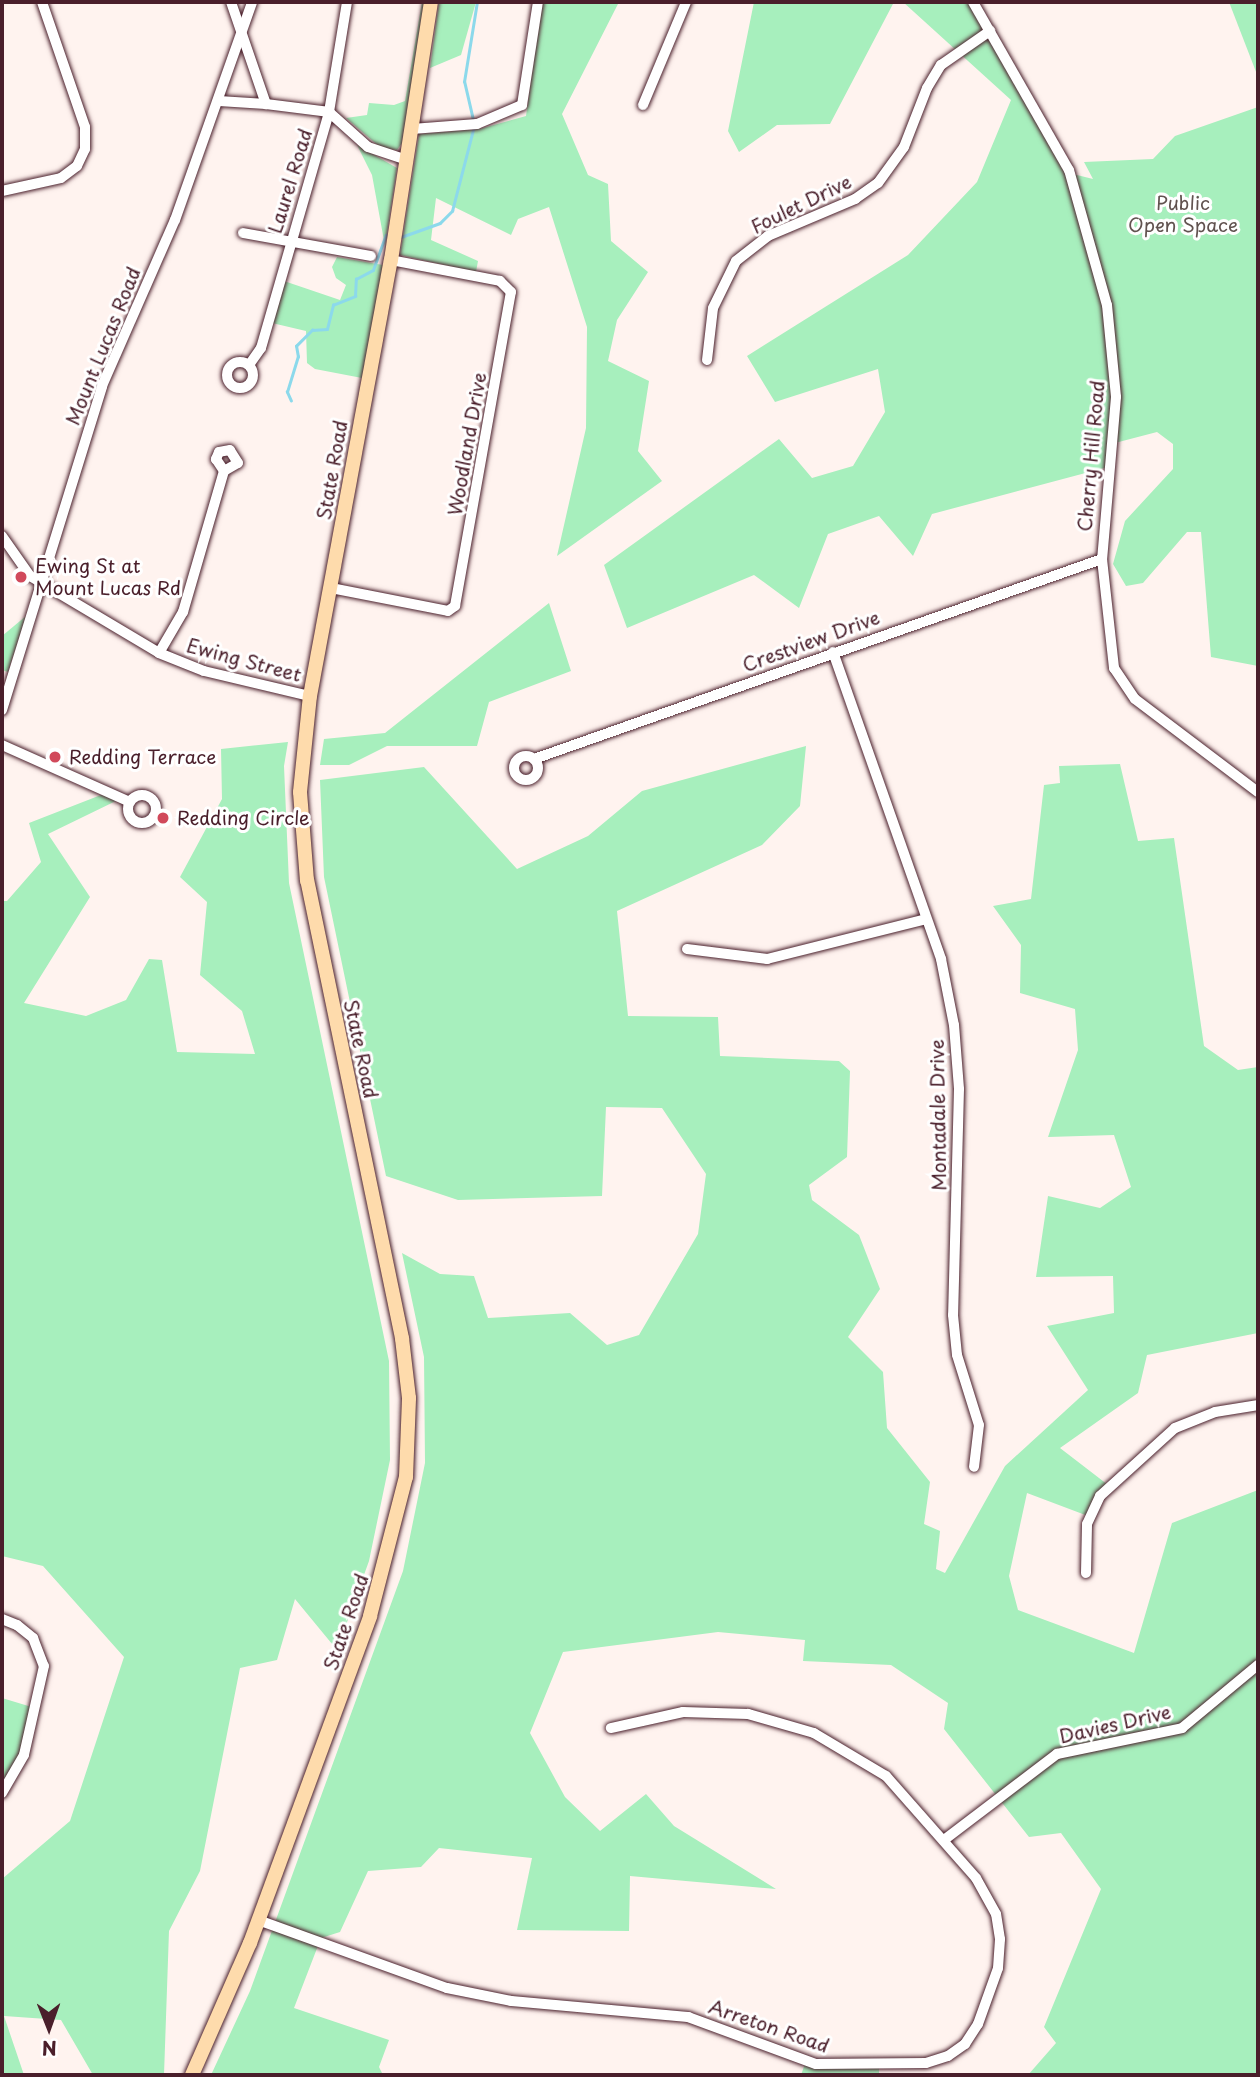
<!DOCTYPE html>
<html>
<head>
<meta charset="utf-8">
<style>
  body { margin:0 }
  #map { position:relative; width:1260px; height:2077px; overflow:hidden; background:#fff3ef; font-family:"Playpen Sans",sans-serif }
  div>[style] { position:absolute }
  [style*='--x'] { left:calc(var(--x)*1px); top:calc(var(--y)*1px); width:calc(var(--w)*1px); rotate:calc(var(--a)*1deg) }
  .green>* { inset:0; background:#a7efbd }
  .stream>* { height:2.5px; margin:-1.25px; padding:0 1.25px; transform-origin:1.25px; border-radius:1.25px; background:#8cd9eb }
  .roads { filter:drop-shadow(0 0 2px #4a1f2b) drop-shadow(0 0 2px #4a1f2b) }
  .minor>* { height:10px; margin:-5px; padding:0 5px; transform-origin:5px; border-radius:5px; background:#fff }
  .minor>.ring { margin:-5px; padding:0; box-sizing:content-box; background:none; border:10px solid #fff; border-radius:50% }
  .highway>* { height:14px; margin:-7px; padding:0 7px; transform-origin:7px; border-radius:7px; background:#fedbac }
  .dots>* { width:19px; height:19px; translate:-50% -50%; box-sizing:border-box; border:4px solid #fff; border-radius:50% }
  span { translate:-50% -50%; white-space:nowrap; text-align:center; line-height:1.15; -webkit-text-stroke:6px #fff; paint-order:stroke }
  .street-label { font-size:19px; color:#4a1f2b }
  .park-label { font-size:19px; color:#615350 }
  .poi-label { font-size:19px; color:#4a1f2b }
  .left { translate:0 -50%; text-align:left }
  .frame { position:absolute; inset:0; border:4px solid #4a1f2b; pointer-events:none }
  .north { position:absolute; left:14px; top:1993px; width:70px; height:70px; -webkit-text-stroke:5px #fff; paint-order:stroke; rotate:179deg; font-size:19px; font-weight:700; line-height:28px; text-align:center; color:#4a1f2b }
  .north::after { content:''; display:block; margin:auto; width:24px; height:32px; background:#4a1f2b; clip-path:polygon(50% 0,100% 100%,50% 72%,0 100%) }
</style>
</head>
<body>
<div id="map">
  <div class="green">
    <div style="clip-path:polygon(422px 2px,426px 2px,402px 143px,397px 150px,381px 148px,346px 118px,367px 115px,369px 103px,394px 105px,405px 101px)"></div>
    <div style="clip-path:polygon(439px 2px,476px 2px,461px 55px,430px 68px)"></div>
    <div style="clip-path:polygon(542px 2px,619px 2px,562px 114px,588px 175px,608px 184px,611px 241px,648px 272px,617px 320px,608px 361px,649px 381px,638px 451px,662px 481px,557px 556px,586px 428px,587px 327px,549px 207px,518px 219px,511px 235px,436px 198px,431px 240px,478px 261px,476px 272px,400px 255px,419px 134px,479px 129px,526px 116px)"></div>
    <div style="clip-path:polygon(754px 2px,894px 2px,830px 124px,777px 125px,739px 152px,728px 131px)"></div>
    <div style="clip-path:polygon(903px 2px,972px 2px,1069px 173px,1093px 179px,1084px 162px,1153px 159px,1175px 136px,1258px 107px,1258px 666px,1211px 657px,1201px 532px,1187px 532px,1143px 583px,1126px 586px,1113px 564px,1125px 521px,1173px 469px,1173px 444px,1157px 432px,1111px 444px,1108px 467px,932px 514px,913px 556px,879px 516px,828px 534px,799px 608px,754px 575px,627px 628px,604px 565px,779px 439px,812px 478px,853px 466px,885px 412px,878px 369px,775px 402px,747px 356px,908px 255px,977px 182px,1011px 100px)"></div>
    <div style="clip-path:polygon(1229px 2px,1258px 2px,1258px 77px)"></div>
    <div style="clip-path:polygon(357px 145px,397px 168px,385px 246px,372px 175px)"></div>
    <div style="clip-path:polygon(337px 257px,383px 265px,362px 378px,315px 369px,307px 363px,306px 331px,272px 323px,284px 281px,340px 300px,346px 285px,336px 278px,332px 267px)"></div>
    <div style="clip-path:polygon(549px 603px,571px 671px,489px 702px,477px 746px,387px 746px,349px 765px,320px 765px,324px 739px,385px 733px)"></div>
    <div style="clip-path:polygon(26px 616px,8px 672px,2px 670px,2px 636px)"></div>
    <div style="clip-path:polygon(288px 742px,284px 766px,289px 883px,389px 1361px,390px 1460px,369px 1561px,337px 1650px,295px 1599px,277px 1660px,240px 1668px,200px 1871px,169px 1931px,164px 2075px,93px 2075px,61px 2020px,4px 2016px,24px 2075px,2px 2075px,2px 1879px,70px 1821px,124px 1657px,43px 1566px,2px 1556px,2px 901px,7px 901px,41px 862px,29px 823px,106px 793px,120px 799px,48px 834px,90px 897px,24px 1003px,86px 1016px,126px 1000px,149px 959px,162px 960px,177px 1052px,255px 1054px,242px 1011px,200px 975px,207px 902px,180px 877px,222px 799px,221px 749px)"></div>
    <div style="clip-path:polygon(806px 746px,800px 806px,762px 845px,617px 911px,628px 1016px,718px 1017px,720px 1056px,839px 1061px,850px 1071px,847px 1157px,809px 1185px,812px 1200px,859px 1235px,880px 1289px,848px 1337px,883px 1372px,887px 1428px,930px 1482px,924px 1524px,940px 1531px,936px 1569px,945px 1573px,1005px 1466px,1088px 1390px,1047px 1326px,1114px 1313px,1113px 1276px,1036px 1277px,1048px 1196px,1100px 1208px,1131px 1187px,1114px 1135px,1048px 1137px,1078px 1050px,1075px 1009px,1020px 993px,1021px 945px,993px 906px,1031px 899px,1044px 785px,1060px 783px,1059px 766px,1120px 764px,1138px 841px,1174px 838px,1204px 1046px,1238px 1070px,1258px 1067px,1258px 1333px,1147px 1355px,1138px 1393px,1060px 1448px,1112px 1488px,1088px 1516px,1027px 1493px,1009px 1576px,1018px 1610px,1134px 1653px,1172px 1523px,1258px 1490px,1258px 2075px,1028px 2075px,1056px 2043px,1044px 2027px,1101px 1889px,1061px 1833px,1029px 1837px,944px 1729px,948px 1703px,891px 1665px,803px 1661px,805px 1640px,718px 1632px,563px 1652px,530px 1733px,565px 1797px,600px 1831px,646px 1794px,674px 1826px,776px 1889px,630px 1876px,629px 1931px,517px 1930px,532px 1858px,439px 1848px,421px 1867px,368px 1871px,340px 1932px,321px 1938px,294px 2008px,389px 2040px,379px 2067px,383px 2075px,211px 2075px,250px 1991px,403px 1571px,425px 1463px,424px 1357px,402px 1253px,440px 1274px,474px 1276px,488px 1318px,570px 1313px,607px 1345px,639px 1335px,698px 1234px,706px 1174px,662px 1108px,606px 1107px,602px 1196px,458px 1200px,386px 1176px,324px 877px,320px 780px,424px 767px,517px 869px,588px 836px,642px 791px)"></div>
    <div style="clip-path:polygon(2px 1698px,35px 1708px,11px 1776px,2px 1788px)"></div>
    <div style="clip-path:polygon(806px 2061px,879px 2065px,879px 2075px,801px 2075px)"></div>
  </div>
  <div class="stream">
    <div style="--x:473;--y:120;--w:39;--a:-103"></div>
    <div style="--x:464;--y:82;--w:81;--a:-80.8"></div>
    <div style="--x:401;--y:237;--w:41;--a:-19.7"></div>
    <div style="--x:440;--y:223;--w:17;--a:-45"></div>
    <div style="--x:452;--y:211;--w:88;--a:-75.5"></div>
    <div style="--x:291;--y:401;--w:10;--a:-114"></div>
    <div style="--x:287;--y:392;--w:37;--a:-73"></div>
    <div style="--x:298;--y:357;--w:11;--a:-100"></div>
    <div style="--x:296;--y:346;--w:23;--a:-45"></div>
    <div style="--x:312;--y:330;--w:15;--a:-4"></div>
    <div style="--x:327;--y:329;--w:25;--a:-76"></div>
    <div style="--x:333;--y:305;--w:24;--a:-22"></div>
    <div style="--x:355;--y:296;--w:17;--a:-87"></div>
    <div style="--x:356;--y:279;--w:19;--a:-28"></div>
    <div style="--x:373;--y:270;--w:37;--a:-70"></div>
  </div>
  <div class="roads">
    <div class="minor">
      <div style="--x:231;--y:2;--w:108;--a:71.1"></div>
      <div style="--x:266;--y:104;--w:64;--a:7.2"></div>
      <div style="--x:329;--y:112;--w:52;--a:41.9"></div>
      <div style="--x:368;--y:147;--w:41;--a:18.4"></div>
      <div style="--x:973;--y:2;--w:193;--a:60.3"></div>
      <div style="--x:1069;--y:170;--w:140;--a:74.3"></div>
      <div style="--x:1107;--y:305;--w:92;--a:84.4"></div>
      <div style="--x:1116;--y:397;--w:163;--a:94.9"></div>
      <div style="--x:1102;--y:559;--w:110;--a:83.7"></div>
      <div style="--x:1114;--y:668;--w:37;--a:56"></div>
      <div style="--x:1135;--y:699;--w:154;--a:37.1"></div>
      <div style="--x:219;--y:101;--w:47;--a:3.7"></div>
      <div style="--x:643;--y:105;--w:112;--a:-67.3"></div>
      <div style="--x:412;--y:129;--w:65;--a:-4.4"></div>
      <div style="--x:477;--y:124;--w:49;--a:-22.9"></div>
      <div style="--x:522;--y:105;--w:104;--a:-81.2"></div>
      <div style="--x:2;--y:191;--w:60;--a:-12.4"></div>
      <div style="--x:61;--y:178;--w:20;--a:-37"></div>
      <div style="--x:77;--y:166;--w:19;--a:-65"></div>
      <div style="--x:85;--y:149;--w:22;--a:-90"></div>
      <div style="--x:85;--y:127;--w:132;--a:-109"></div>
      <div style="--x:243;--y:233;--w:130;--a:10.2"></div>
      <div style="--x:707;--y:360;--w:52;--a:-83.4"></div>
      <div style="--x:713;--y:308;--w:52;--a:-63.9"></div>
      <div style="--x:736;--y:261;--w:41;--a:-38"></div>
      <div style="--x:768;--y:236;--w:95;--a:-23"></div>
      <div style="--x:855;--y:199;--w:28;--a:-35"></div>
      <div style="--x:878;--y:183;--w:44;--a:-54.2"></div>
      <div style="--x:904;--y:147;--w:63;--a:-68.7"></div>
      <div style="--x:927;--y:88;--w:27;--a:-59"></div>
      <div style="--x:941;--y:65;--w:60;--a:-34.8"></div>
      <div class="ring" style="left:227px;top:362px;width:16px;height:16px"></div>
      <div style="--x:249;--y:365;--w:21;--a:-55"></div>
      <div style="--x:261;--y:348;--w:246;--a:-73.9"></div>
      <div style="--x:329;--y:112;--w:111;--a:-80.7"></div>
      <div style="--x:2;--y:536;--w:49;--a:55"></div>
      <div style="--x:30;--y:576;--w:150;--a:30.8"></div>
      <div style="--x:159;--y:653;--w:48;--a:21.8"></div>
      <div style="--x:204;--y:671;--w:109;--a:13.3"></div>
      <div style="--x:331;--y:588;--w:119;--a:11.1"></div>
      <div style="--x:448;--y:611;--w:9;--a:-36"></div>
      <div style="--x:455;--y:606;--w:319;--a:-79.9"></div>
      <div style="--x:511;--y:292;--w:16;--a:-135"></div>
      <div style="--x:500;--y:281;--w:111;--a:-169.1"></div>
      <div style="--x:833;--y:652;--w:325;--a:70.6"></div>
      <div style="--x:941;--y:959;--w:67;--a:78.9"></div>
      <div style="--x:954;--y:1025;--w:64;--a:85.5"></div>
      <div style="--x:959;--y:1089;--w:226;--a:91.5"></div>
      <div style="--x:953;--y:1315;--w:40;--a:84.3"></div>
      <div style="--x:957;--y:1355;--w:73;--a:72.6"></div>
      <div style="--x:979;--y:1425;--w:42;--a:96.8"></div>
      <div style="--x:159;--y:653;--w:48;--a:-59.7"></div>
      <div style="--x:183;--y:612;--w:147;--a:-73.8"></div>
      <div style="--x:224;--y:471;--w:16;--a:-30"></div>
      <div style="--x:238;--y:463;--w:15;--a:-122"></div>
      <div style="--x:230;--y:450;--w:11;--a:170"></div>
      <div style="--x:219;--y:452;--w:8;--a:113"></div>
      <div style="--x:216;--y:459;--w:14;--a:56"></div>
      <div style="--x:2;--y:710;--w:339;--a:-72.8"></div>
      <div style="--x:102;--y:386;--w:181;--a:-66.3"></div>
      <div style="--x:175;--y:220;--w:231;--a:-70.5"></div>
      <div style="--x:2;--y:745;--w:140;--a:24"></div>
      <div class="ring" style="left:514px;top:756px;width:14px;height:14px"></div>
      <div style="--x:534;--y:759;--w:602;--a:-19.4"></div>
      <div class="ring" style="left:128px;top:795px;width:18px;height:18px"></div>
      <div style="--x:687;--y:949;--w:81;--a:7.1"></div>
      <div style="--x:767;--y:959;--w:164;--a:-14.1"></div>
      <div style="--x:1086;--y:1573;--w:49;--a:-88.8"></div>
      <div style="--x:1087;--y:1524;--w:31;--a:-65"></div>
      <div style="--x:1100;--y:1496;--w:101;--a:-42.2"></div>
      <div style="--x:1175;--y:1428;--w:43;--a:-21.8"></div>
      <div style="--x:1215;--y:1412;--w:44;--a:-9.2"></div>
      <div style="--x:2;--y:1619;--w:16;--a:22"></div>
      <div style="--x:17;--y:1625;--w:21;--a:39"></div>
      <div style="--x:33;--y:1638;--w:30;--a:69"></div>
      <div style="--x:44;--y:1666;--w:91;--a:102.7"></div>
      <div style="--x:24;--y:1755;--w:44;--a:120.1"></div>
      <div style="--x:944;--y:1840;--w:142;--a:-37.3"></div>
      <div style="--x:1057;--y:1754;--w:128;--a:-11.7"></div>
      <div style="--x:1182;--y:1728;--w:99;--a:-39.7"></div>
      <div style="--x:258;--y:1920;--w:201;--a:19.8"></div>
      <div style="--x:447;--y:1988;--w:65;--a:11.5"></div>
      <div style="--x:511;--y:2001;--w:178;--a:5.2"></div>
      <div style="--x:688;--y:2017;--w:136;--a:20.2"></div>
      <div style="--x:816;--y:2064;--w:110;--a:-0.5"></div>
      <div style="--x:926;--y:2063;--w:23;--a:-18"></div>
      <div style="--x:948;--y:2056;--w:21;--a:-35"></div>
      <div style="--x:965;--y:2044;--w:24;--a:-57"></div>
      <div style="--x:978;--y:2024;--w:59;--a:-70.3"></div>
      <div style="--x:998;--y:1968;--w:29;--a:-86"></div>
      <div style="--x:1000;--y:1939;--w:25;--a:-99"></div>
      <div style="--x:996;--y:1914;--w:41;--a:-119.1"></div>
      <div style="--x:976;--y:1878;--w:136;--a:-131.4"></div>
      <div style="--x:886;--y:1776;--w:84;--a:-149.2"></div>
      <div style="--x:814;--y:1733;--w:69;--a:-163.9"></div>
      <div style="--x:748;--y:1714;--w:65;--a:-178.2"></div>
      <div style="--x:683;--y:1712;--w:74;--a:167.5"></div>
    </div>
    <div class="highway">
      <div style="--x:192;--y:2075;--w:144;--a:-66.3"></div>
      <div style="--x:250;--y:1943;--w:348;--a:-69.8"></div>
      <div style="--x:370;--y:1616;--w:144;--a:-75.5"></div>
      <div style="--x:406;--y:1477;--w:79;--a:-87.8"></div>
      <div style="--x:409;--y:1398;--w:60;--a:-96.7"></div>
      <div style="--x:402;--y:1338;--w:467;--a:-101.7"></div>
      <div style="--x:307;--y:881;--w:89;--a:-94.5"></div>
      <div style="--x:300;--y:792;--w:97;--a:-84.1"></div>
      <div style="--x:310;--y:696;--w:443;--a:-79.5"></div>
      <div style="--x:391;--y:260;--w:261;--a:-81.2"></div>
    </div>
  </div>
  <div class="dots">
    <div style="left:21px;top:577px;background:#d1495b"></div>
    <div style="left:55px;top:757px;background:#d1495b"></div>
    <div style="left:163px;top:818px;background:#d1495b"></div>
  </div>
  <div class="street-label">
    <span style="left:290px;top:181px;rotate:-73deg">Laurel Road</span>
    <span style="left:801px;top:204px;rotate:-26deg">Foulet Drive</span>
    <span style="left:103px;top:346px;rotate:-68deg">Mount Lucas Road</span>
    <span style="left:467px;top:444px;rotate:-80deg">Woodland Drive</span>
    <span style="left:1091px;top:456px;rotate:-85deg">Cherry Hill Road</span>
    <span style="left:332px;top:470px;rotate:-80deg">State Road</span>
    <span style="left:811px;top:641px;rotate:-20deg">Crestview Drive</span>
    <span style="left:244px;top:660px;rotate:15deg">Ewing Street</span>
    <span style="left:361px;top:1049px;rotate:78deg">State Road</span>
    <span style="left:938px;top:1115px;rotate:-91deg">Montadale Drive</span>
    <span style="left:346px;top:1622px;rotate:-71deg">State Road</span>
    <span style="left:1115px;top:1724px;rotate:-13deg">Davies Drive</span>
    <span style="left:769px;top:2026px;rotate:19deg">Arreton Road</span>
  </div>
  <div class="park-label">
    <span style="left:1183px;top:214px">Public<br>Open Space</span>
  </div>
  <div class="poi-label">
    <span class="left" style="left:35px;top:577px">Ewing St at<br>Mount Lucas Rd</span>
    <span class="left" style="left:69px;top:757px">Redding Terrace</span>
    <span class="left" style="left:177px;top:818px">Redding Circle</span>
  </div>
  <div class="frame"></div>
  <div class="north">N</div>
</div>
</body>
</html>
